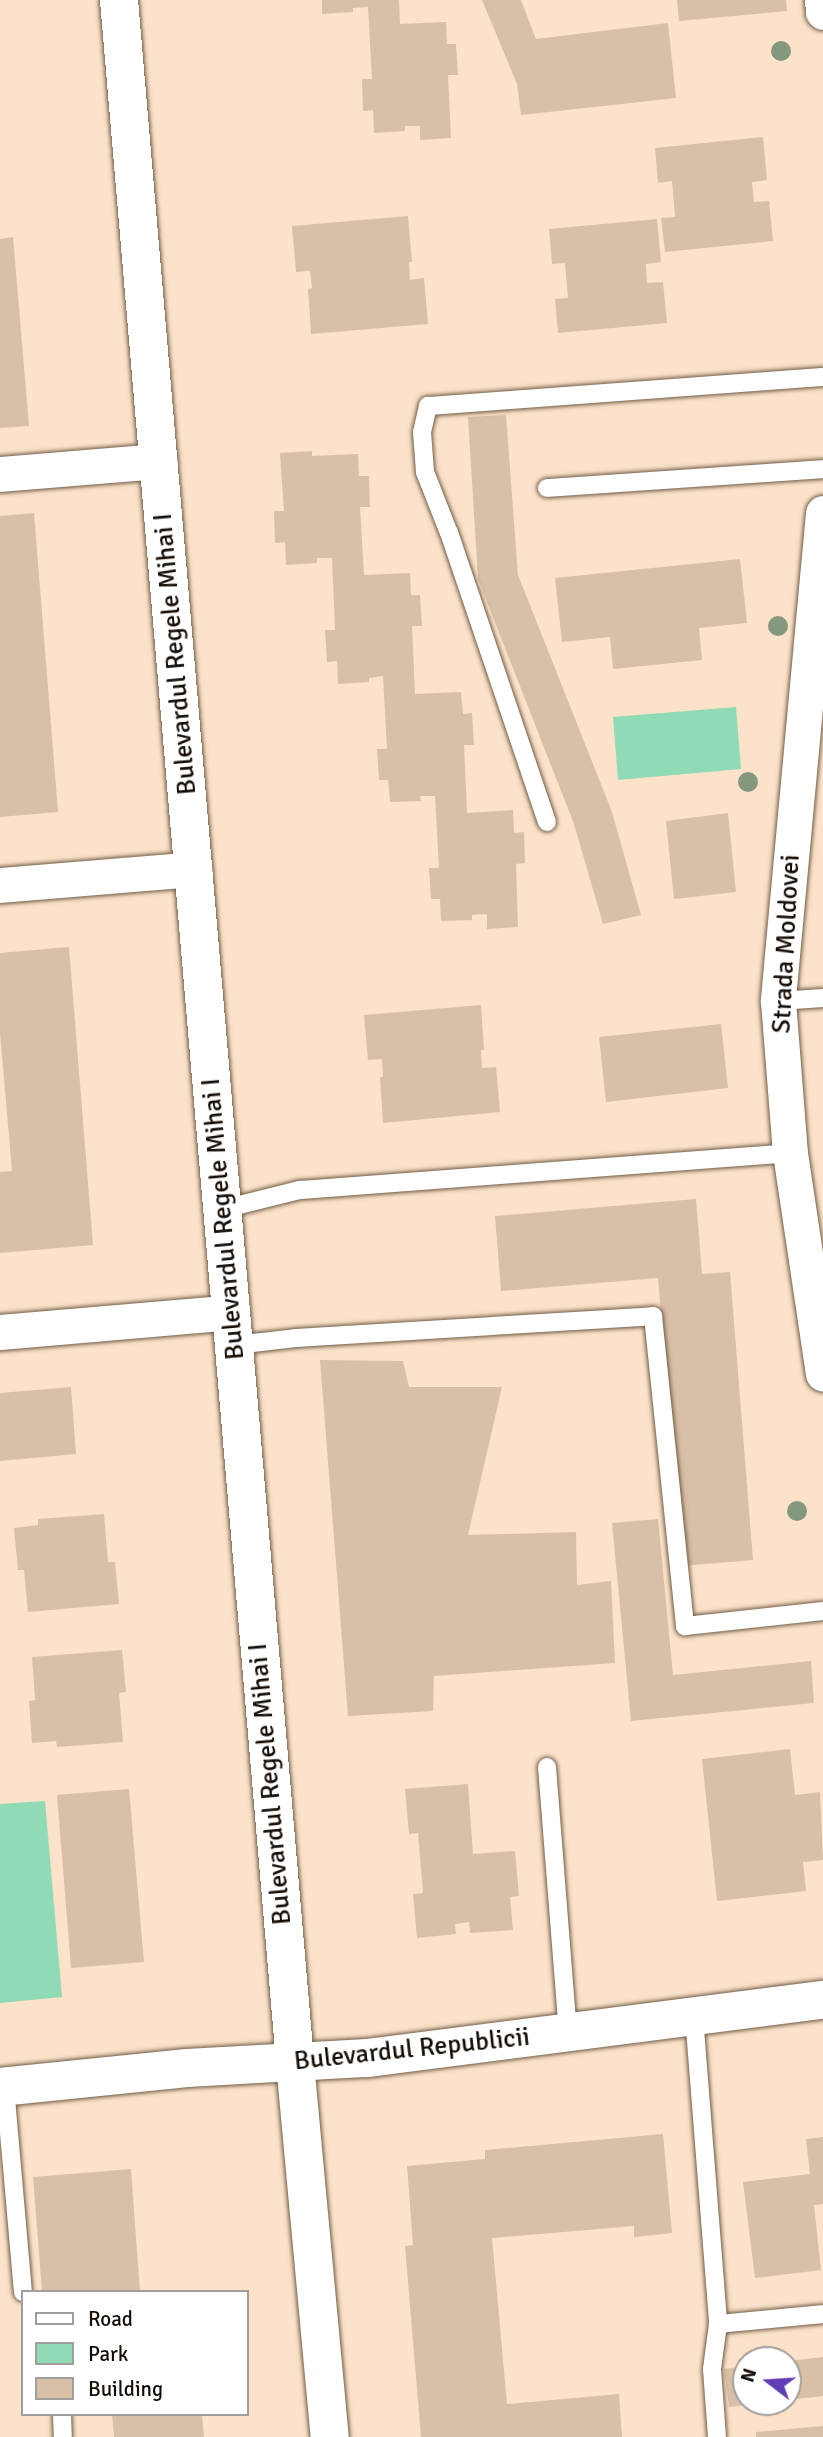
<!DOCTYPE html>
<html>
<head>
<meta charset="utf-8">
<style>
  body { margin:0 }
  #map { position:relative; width:823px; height:2437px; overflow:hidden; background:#fbe2c9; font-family:Signika,sans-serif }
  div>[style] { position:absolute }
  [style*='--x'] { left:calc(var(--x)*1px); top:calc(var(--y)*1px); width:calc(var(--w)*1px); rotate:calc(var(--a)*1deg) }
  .green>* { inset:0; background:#90dab5 }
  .building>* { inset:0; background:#d8c0a7 }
  .roads { filter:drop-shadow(0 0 2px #715c46) drop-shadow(0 0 2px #715c46) }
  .lane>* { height:18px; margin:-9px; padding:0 9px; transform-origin:9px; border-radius:9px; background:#fff }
  .street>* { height:35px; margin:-17.5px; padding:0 17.5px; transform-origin:17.5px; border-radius:17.5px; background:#fff }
  .secondary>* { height:38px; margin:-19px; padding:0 19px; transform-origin:19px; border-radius:19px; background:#fff }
  .primary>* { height:38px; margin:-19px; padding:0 19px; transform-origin:19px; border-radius:19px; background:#fff }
  .trees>* { width:20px; height:20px; margin:-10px; border-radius:50%; background:#84987f }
  span { translate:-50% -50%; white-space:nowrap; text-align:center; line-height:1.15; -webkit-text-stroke:5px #fff; paint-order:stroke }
  .street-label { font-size:26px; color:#140c05 }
  .legend { position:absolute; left:21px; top:2290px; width:228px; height:126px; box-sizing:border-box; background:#fff; border:2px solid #a19e9b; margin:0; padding:9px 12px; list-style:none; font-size:21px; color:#140c05 }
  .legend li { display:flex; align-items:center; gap:14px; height:35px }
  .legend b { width:35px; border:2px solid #a19e9b }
  .north { position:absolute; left:732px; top:2346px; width:70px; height:70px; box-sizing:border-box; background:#fff; border:2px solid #a19e9b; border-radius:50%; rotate:287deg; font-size:19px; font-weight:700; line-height:28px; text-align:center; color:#140c05 }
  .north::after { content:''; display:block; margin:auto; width:24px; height:32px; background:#613db5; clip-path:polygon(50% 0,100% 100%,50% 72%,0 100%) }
</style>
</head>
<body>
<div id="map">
  <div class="green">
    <div style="clip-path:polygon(736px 707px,741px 769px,618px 780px,613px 717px)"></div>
    <div style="clip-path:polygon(45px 1801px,62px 1997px,0 2003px,0 1804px)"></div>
  </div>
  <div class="building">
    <div style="clip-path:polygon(322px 0,399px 0,400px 24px,446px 22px,447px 44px,456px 44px,458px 75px,448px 75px,451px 138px,420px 140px,420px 126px,405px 126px,405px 131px,374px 133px,373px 110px,363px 111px,362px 79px,372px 79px,368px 7px,353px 8px,353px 12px,322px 14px)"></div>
    <div style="clip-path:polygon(482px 0,521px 0,536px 39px,668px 23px,676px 98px,521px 115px,517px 84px)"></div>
    <div style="clip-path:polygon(677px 0,786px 0,787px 11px,679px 21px)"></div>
    <div style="clip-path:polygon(763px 137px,767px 180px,752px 182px,754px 202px,769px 201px,773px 241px,665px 252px,661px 218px,675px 217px,672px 181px,658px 183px,655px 148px)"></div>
    <div style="clip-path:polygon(408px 216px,412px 262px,409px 262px,410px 280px,424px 278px,428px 324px,311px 334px,308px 289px,312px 288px,310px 271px,296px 272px,292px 226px)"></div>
    <div style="clip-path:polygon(657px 219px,661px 262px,646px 264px,647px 283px,663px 282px,667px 323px,558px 333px,555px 299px,568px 298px,565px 263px,552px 264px,549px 229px)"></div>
    <div style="clip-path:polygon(13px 237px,29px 426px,0 428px,0 239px)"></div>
    <div style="clip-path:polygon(506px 415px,518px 575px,612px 812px,641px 915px,603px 924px,574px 824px,478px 579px,468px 417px)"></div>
    <div style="clip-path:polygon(312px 451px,312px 456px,358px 454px,359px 476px,369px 476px,370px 507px,360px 507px,364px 575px,410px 573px,411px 595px,420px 595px,422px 626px,412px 626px,415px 694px,461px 692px,463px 714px,472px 713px,474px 745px,464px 745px,467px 813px,513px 810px,514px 833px,524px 832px,525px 863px,516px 864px,518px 927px,487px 929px,487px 914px,472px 915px,472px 920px,441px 921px,440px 899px,431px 899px,429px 868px,439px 868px,435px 796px,420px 796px,421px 801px,390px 802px,388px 780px,379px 780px,377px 749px,387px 749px,383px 676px,369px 678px,369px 682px,338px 684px,337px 661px,327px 662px,325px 630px,335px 630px,332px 558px,317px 558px,317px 563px,286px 565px,285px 542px,275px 543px,274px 511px,284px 511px,280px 453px)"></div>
    <div style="clip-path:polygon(34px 513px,58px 812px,0 817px,0 516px)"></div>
    <div style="clip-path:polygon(740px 559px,747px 623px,699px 628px,702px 660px,613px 669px,610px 637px,562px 642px,555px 578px)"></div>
    <div style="clip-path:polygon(728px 813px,736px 892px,674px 899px,666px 821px)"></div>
    <div style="clip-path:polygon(69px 947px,93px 1245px,0 1253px,0 1172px,12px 1171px,0 1033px,0 953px)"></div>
    <div style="clip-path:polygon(481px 1005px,484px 1050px,481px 1050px,482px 1068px,496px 1067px,500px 1112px,383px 1123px,380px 1077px,383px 1077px,382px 1059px,368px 1060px,364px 1015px)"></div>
    <div style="clip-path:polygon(721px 1024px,728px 1088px,606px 1102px,599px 1037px)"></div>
    <div style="clip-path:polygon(696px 1199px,702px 1274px,730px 1272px,753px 1560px,682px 1566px,658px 1278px,501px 1291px,495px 1216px)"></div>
    <div style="clip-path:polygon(320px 1360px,403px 1361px,409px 1387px,502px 1387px,468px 1535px,576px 1532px,577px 1585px,611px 1581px,615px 1663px,434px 1676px,433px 1711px,348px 1716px)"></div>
    <div style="clip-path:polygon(71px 1387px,76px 1454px,0 1461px,0 1393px)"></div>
    <div style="clip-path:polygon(104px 1514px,108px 1562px,115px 1562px,119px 1604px,28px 1612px,24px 1570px,18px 1570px,14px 1528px,38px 1525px,38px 1519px)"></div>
    <div style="clip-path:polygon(658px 1519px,673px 1675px,811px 1661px,814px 1703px,631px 1721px,612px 1523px)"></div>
    <div style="clip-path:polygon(122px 1650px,126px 1692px,119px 1693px,123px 1742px,57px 1747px,56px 1741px,32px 1743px,29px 1701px,35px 1700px,32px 1657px)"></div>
    <div style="clip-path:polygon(790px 1749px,795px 1795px,820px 1792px,823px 1860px,803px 1862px,806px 1891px,717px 1901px,702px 1759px)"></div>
    <div style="clip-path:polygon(468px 1784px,473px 1854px,515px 1851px,519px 1896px,510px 1897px,513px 1930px,470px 1933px,469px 1922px,455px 1924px,456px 1934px,417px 1938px,413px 1894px,423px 1893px,418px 1833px,409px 1834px,405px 1789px)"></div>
    <div style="clip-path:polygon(129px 1789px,144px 1962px,71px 1968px,57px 1795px)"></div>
    <div style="clip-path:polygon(663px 2134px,672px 2233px,634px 2237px,634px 2226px,492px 2238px,507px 2404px,619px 2394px,622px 2437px,421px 2437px,405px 2246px,413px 2245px,407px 2166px,485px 2159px,485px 2150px)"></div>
    <div style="clip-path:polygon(823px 2137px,823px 2204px,814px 2205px,821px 2270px,755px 2278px,743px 2182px,810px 2174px,806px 2139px)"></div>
    <div style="clip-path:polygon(131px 2169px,140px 2292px,42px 2292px,33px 2177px)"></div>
    <div style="clip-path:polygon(823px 2357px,823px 2396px,788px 2400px,788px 2361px)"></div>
    <div style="clip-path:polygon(746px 2366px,746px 2402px,757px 2404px,729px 2407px,724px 2369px)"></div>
    <div style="clip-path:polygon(112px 2414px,202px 2414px,204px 2437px,114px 2437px)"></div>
    <div style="clip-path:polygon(823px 2426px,823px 2437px,756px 2437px,756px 2432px)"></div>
  </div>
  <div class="roads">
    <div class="lane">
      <div style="--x:547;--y:488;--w:277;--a:-3.9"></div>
      <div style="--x:547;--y:822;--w:305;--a:-108.7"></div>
      <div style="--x:449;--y:533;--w:66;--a:-111.5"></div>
      <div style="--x:425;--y:472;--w:40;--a:-94.3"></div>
      <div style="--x:422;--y:432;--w:27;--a:-77"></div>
      <div style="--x:428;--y:406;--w:396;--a:-4.2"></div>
      <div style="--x:778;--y:1001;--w:45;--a:-3.8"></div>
      <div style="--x:223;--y:1209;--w:79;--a:-13.9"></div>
      <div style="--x:300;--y:1190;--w:491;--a:-4.3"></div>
      <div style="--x:235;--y:1345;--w:61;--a:-6.5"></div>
      <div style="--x:296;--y:1338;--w:358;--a:-3.5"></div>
      <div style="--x:653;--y:1316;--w:312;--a:84.1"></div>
      <div style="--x:685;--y:1626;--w:139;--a:-6.2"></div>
      <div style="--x:547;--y:1767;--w:266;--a:85.5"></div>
      <div style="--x:694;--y:2016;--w:309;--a:85.5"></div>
      <div style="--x:718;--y:2324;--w:45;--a:97.6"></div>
      <div style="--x:712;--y:2369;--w:68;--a:85.8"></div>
      <div style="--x:5;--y:2087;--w:206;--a:85"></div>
      <div style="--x:718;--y:2324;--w:105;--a:-5.4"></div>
      <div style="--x:62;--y:2414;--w:23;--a:88"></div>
    </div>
    <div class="street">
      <div style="--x:822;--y:0;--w:12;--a:85"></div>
      <div style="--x:0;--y:474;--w:160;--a:-4.7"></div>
      <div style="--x:823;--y:513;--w:490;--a:95.3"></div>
      <div style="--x:778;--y:1001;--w:152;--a:85.5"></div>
      <div style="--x:790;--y:1153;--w:223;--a:81.5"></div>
      <div style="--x:0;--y:885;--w:195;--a:-4.7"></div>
      <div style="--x:0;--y:1332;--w:233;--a:-4.9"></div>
    </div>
    <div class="secondary">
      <div style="--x:0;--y:2087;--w:188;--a:-5.8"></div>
      <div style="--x:187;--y:2068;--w:181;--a:-3.2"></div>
      <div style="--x:368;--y:2058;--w:459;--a:-7.3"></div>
    </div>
    <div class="primary">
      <div style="--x:119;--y:0;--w:2070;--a:85.12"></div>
      <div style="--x:295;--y:2063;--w:376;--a:84.7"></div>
    </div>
  </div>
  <div class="trees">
    <div style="left:781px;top:51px"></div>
    <div style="left:778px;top:626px"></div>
    <div style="left:748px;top:782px"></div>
    <div style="left:797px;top:1511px"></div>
  </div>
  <div class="street-label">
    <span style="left:176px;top:654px;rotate:-95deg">Bulevardul Regele Mihai I</span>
    <span style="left:787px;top:944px;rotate:-87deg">Strada Moldovei</span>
    <span style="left:224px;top:1219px;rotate:-95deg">Bulevardul Regele Mihai I</span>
    <span style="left:271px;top:1784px;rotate:-95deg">Bulevardul Regele Mihai I</span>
    <span style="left:412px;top:2050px;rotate:-6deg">Bulevardul Republicii</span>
  </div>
  <ul class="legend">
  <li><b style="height:9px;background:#fff"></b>Road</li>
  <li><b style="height:19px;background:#90dab5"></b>Park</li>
  <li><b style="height:19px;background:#d8c0a7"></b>Building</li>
  </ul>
  <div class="north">N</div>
</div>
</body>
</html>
